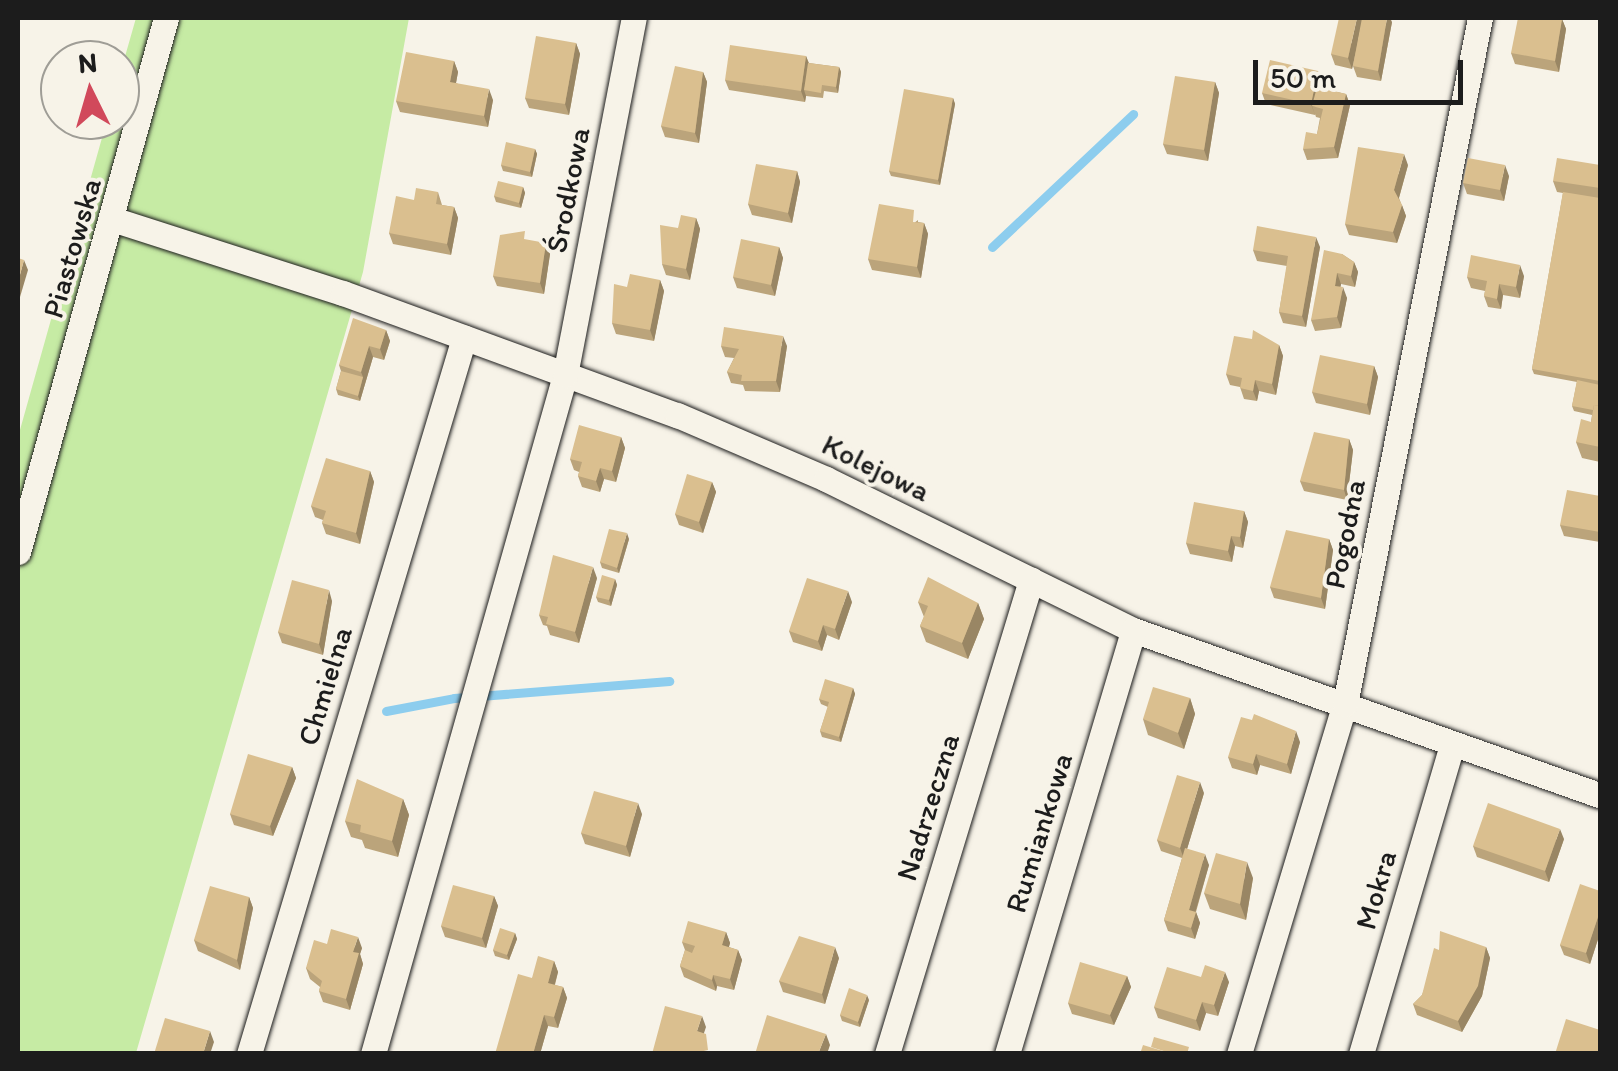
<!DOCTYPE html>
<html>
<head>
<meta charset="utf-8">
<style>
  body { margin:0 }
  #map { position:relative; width:1618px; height:1071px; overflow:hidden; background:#f7f3e8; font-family:Itim,sans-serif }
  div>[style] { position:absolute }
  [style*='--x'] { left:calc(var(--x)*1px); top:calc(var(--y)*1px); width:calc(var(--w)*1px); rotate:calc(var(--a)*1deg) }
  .green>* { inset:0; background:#c6eba4 }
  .stream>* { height:9px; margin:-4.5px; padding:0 4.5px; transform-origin:4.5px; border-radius:4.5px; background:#8dcdee }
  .roads { filter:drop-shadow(0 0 2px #1c1c1c) drop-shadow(0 0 2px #1c1c1c) }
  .street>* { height:25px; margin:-12.5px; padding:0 12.5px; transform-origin:12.5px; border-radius:12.5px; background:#f7f3e8 }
  .wall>* { inset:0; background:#bba47b }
  .shaded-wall>* { inset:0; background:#998664 }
  .building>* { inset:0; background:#dabf8f }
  span { translate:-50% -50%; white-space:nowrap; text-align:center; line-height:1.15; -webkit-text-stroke:8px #f7f3e8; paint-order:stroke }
  .street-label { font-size:30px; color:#1c1c1c }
  .frame { position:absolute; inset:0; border:20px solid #1c1c1c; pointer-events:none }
  .north { position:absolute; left:40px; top:40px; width:100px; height:100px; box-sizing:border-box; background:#f7f3e8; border:2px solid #9f9d96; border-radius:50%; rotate:355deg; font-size:28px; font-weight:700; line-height:40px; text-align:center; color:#1c1c1c }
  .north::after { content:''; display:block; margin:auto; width:35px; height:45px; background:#d1495b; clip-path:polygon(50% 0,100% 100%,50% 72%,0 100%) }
  .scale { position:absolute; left:1253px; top:60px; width:210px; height:45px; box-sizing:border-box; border:5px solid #1c1c1c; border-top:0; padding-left:12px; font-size:30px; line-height:35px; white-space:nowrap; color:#1c1c1c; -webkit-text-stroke:8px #f7f3e8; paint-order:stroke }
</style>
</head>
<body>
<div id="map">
  <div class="green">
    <div style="clip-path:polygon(136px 18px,409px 18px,363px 272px,136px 1053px,18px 1054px,18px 437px,107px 120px,120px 120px,120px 74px)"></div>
  </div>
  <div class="stream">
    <div style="--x:992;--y:247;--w:194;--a:-43.3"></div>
    <div style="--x:386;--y:711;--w:69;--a:-10.8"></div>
    <div style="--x:454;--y:698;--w:216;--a:-4.5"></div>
  </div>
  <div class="roads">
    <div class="street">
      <div style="--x:115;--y:220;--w:239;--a:17.8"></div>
      <div style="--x:343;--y:293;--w:356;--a:20.1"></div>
      <div style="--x:677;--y:415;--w:162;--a:23.2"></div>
      <div style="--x:826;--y:479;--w:342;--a:26.2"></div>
      <div style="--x:1133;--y:630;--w:495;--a:19.5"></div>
      <div style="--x:18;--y:552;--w:554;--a:-74.51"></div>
      <div style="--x:249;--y:1054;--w:748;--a:-73.29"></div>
      <div style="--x:373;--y:1054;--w:706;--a:-74.21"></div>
      <div style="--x:565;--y:375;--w:364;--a:-79.1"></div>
      <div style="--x:887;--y:1054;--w:496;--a:-73.1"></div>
      <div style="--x:1007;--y:1054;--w:442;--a:-73.4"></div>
      <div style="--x:1239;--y:1054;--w:366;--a:-73.2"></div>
      <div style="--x:1345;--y:704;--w:699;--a:-78.87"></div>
      <div style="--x:1361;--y:1054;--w:322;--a:-73.6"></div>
    </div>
  </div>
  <div class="wall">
    <div style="clip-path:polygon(1562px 19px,1566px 29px,1559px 72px,1515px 64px,1511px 53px)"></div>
    <div style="clip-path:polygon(1392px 22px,1381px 81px,1357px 77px,1353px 66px,1356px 51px,1352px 69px,1335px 65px,1331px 54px)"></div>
    <div style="clip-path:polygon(576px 43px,580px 54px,569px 115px,529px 108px,525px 98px)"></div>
    <div style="clip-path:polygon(806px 56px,809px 63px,839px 67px,841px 72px,838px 93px,824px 91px,823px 98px,806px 96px,805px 102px,729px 90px,725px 80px)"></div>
    <div style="clip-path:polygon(454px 61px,458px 72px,456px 83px,493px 100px,488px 127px,400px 112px,396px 101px)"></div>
    <div style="clip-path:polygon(1318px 71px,1322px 81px,1321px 88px,1346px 94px,1350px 105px,1338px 158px,1307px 160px,1303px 149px,1317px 134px,1320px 118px,1316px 117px,1315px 114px,1315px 115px,1266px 104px,1262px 93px)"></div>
    <div style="clip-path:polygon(703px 72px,707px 82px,699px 143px,665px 137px,661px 126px)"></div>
    <div style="clip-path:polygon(1215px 82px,1219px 93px,1208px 161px,1167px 154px,1163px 144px)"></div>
    <div style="clip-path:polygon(953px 98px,955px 104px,940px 185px,891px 176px,889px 171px)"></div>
    <div style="clip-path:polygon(535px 149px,537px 154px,532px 177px,503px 171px,501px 165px)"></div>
    <div style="clip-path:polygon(1408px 165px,1399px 198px,1406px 216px,1397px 243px,1349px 235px,1345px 224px)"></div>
    <div style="clip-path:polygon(1600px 165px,1600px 462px,1582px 458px,1576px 442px,1591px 422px,1592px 415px,1574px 411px,1572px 406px,1577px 382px,1534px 374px,1532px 369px,1563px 193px,1557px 192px,1553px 181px)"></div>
    <div style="clip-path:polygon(797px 171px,800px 182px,792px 223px,752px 215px,748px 204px)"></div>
    <div style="clip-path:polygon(1509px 176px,1504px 201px,1467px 194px,1463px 183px)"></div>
    <div style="clip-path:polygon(523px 187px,525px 193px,521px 208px,496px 202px,494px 196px)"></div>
    <div style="clip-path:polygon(438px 192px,442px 205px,454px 207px,458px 218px,451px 255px,393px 244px,389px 233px,414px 200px)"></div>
    <div style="clip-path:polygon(696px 218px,700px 229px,690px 280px,666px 275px,662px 264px,678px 228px)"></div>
    <div style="clip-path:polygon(918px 220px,918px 222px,924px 223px,928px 234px,921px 278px,872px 270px,868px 259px)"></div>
    <div style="clip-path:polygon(528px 240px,550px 254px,544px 294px,497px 286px,493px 276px)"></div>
    <div style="clip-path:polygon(779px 247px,783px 258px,775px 296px,737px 288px,733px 277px)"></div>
    <div style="clip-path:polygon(1320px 247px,1306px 327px,1283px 323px,1279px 312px,1287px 266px,1257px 261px,1253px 250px)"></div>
    <div style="clip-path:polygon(1342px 254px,1354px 262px,1358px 272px,1355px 287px,1341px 284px,1340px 287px,1347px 298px,1341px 328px,1315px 331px,1311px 320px)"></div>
    <div style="clip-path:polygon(1524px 276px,1520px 298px,1503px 295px,1501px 309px,1488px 307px,1484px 296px,1485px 291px,1471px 288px,1467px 277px)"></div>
    <div style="clip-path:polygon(660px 280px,664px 291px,654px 341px,616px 334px,612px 323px,627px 287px)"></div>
    <div style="clip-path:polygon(386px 330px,390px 341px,384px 360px,373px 357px,360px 401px,338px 395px,336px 389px,341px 371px,339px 365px)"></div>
    <div style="clip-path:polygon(1279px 345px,1283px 356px,1276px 395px,1259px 391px,1257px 401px,1244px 399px,1240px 387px,1230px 385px,1226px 374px)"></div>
    <div style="clip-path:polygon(721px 346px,787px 346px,780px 392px,745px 391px,743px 385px,731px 383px,727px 372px,734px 358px,725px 357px)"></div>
    <div style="clip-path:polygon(1374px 366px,1378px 377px,1370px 415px,1316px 403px,1312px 392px)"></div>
    <div style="clip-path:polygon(621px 437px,625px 448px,616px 482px,604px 479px,600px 492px,582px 487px,578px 476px,579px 472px,574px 470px,570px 459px)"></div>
    <div style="clip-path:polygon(1349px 439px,1353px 450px,1347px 500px,1304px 491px,1300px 481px)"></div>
    <div style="clip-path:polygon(370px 471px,374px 482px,360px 544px,326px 534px,322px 523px,323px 520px,315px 517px,311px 506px)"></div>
    <div style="clip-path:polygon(712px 482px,716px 492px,703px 533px,679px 525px,675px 514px)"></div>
    <div style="clip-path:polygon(1600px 496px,1600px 542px,1564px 536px,1560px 525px)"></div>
    <div style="clip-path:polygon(1244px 511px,1248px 522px,1243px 548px,1235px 546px,1232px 562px,1190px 554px,1186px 543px)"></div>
    <div style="clip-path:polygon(629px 539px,619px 573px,602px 568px,600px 562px)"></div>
    <div style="clip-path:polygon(1329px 539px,1333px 550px,1325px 609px,1274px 598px,1270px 587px)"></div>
    <div style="clip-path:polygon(597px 578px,579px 643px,550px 635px,547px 626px,543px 625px,539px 615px)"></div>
    <div style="clip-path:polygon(615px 579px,617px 585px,611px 606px,598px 602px,596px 597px)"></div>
    <div style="clip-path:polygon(332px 601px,323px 655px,282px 643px,278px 632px)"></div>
    <div style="clip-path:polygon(852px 602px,839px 640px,827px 635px,822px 651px,793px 642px,789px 631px)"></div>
    <div style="clip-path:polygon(918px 602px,978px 603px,984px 619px,968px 659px,926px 642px,920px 626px,924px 617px)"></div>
    <div style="clip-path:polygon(853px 688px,855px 694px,841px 742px,822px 737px,820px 731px,828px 707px,821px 704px,819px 699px)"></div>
    <div style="clip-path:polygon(1190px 698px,1195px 714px,1184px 749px,1148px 735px,1143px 719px)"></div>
    <div style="clip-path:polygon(1300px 742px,1291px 774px,1260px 765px,1257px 775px,1232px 768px,1228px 757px)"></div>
    <div style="clip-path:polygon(292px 767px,296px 778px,273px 836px,234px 825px,230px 814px)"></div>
    <div style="clip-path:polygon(1204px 793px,1187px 849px,1209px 865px,1196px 912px,1200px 923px,1195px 939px,1168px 931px,1164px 920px,1182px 858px,1161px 851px,1157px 840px)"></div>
    <div style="clip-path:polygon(403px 799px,409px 815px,398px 857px,365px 848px,362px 840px,351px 837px,345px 821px)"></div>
    <div style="clip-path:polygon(642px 814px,630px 857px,585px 844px,581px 833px)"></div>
    <div style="clip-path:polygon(1564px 839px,1549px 882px,1477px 857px,1473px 846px)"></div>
    <div style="clip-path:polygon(1253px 878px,1246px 920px,1210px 909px,1204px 893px)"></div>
    <div style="clip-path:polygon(1600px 891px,1600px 933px,1590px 964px,1564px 955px,1560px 945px)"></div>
    <div style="clip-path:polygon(494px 896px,498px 906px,486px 948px,445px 937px,441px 926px)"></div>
    <div style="clip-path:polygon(249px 897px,253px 908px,240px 970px,198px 951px,194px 940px)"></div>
    <div style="clip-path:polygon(726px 932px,730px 943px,729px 947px,738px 950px,742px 960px,734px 990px,717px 986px,716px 991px,684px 977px,680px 966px,685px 950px,682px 942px)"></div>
    <div style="clip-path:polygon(515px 933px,517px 939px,509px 960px,495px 956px,493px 950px)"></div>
    <div style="clip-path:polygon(327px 944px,362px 948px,360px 954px,363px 964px,350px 1010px,323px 1002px,319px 991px,320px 987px,310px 979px,306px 968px)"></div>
    <div style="clip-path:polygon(1486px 947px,1490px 958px,1482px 996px,1462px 1032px,1417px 1015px,1413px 1004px,1422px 995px,1439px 950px)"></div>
    <div style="clip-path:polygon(839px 958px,825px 1004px,783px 992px,779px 981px)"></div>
    <div style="clip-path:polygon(554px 961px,558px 972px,555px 985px,563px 987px,567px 998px,558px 1028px,548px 1026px,540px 1054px,495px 1054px,532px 978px)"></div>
    <div style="clip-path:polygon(1127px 976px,1131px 987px,1114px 1025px,1072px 1014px,1068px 1003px)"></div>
    <div style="clip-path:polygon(1201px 977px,1229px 982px,1218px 1016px,1206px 1013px,1200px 1031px,1158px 1018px,1154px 1007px)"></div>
    <div style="clip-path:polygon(869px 1000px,860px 1027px,842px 1021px,840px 1015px)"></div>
  </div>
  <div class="shaded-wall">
    <div style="clip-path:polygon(1357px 18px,1363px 18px,1352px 69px,1348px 58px)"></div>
    <div style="clip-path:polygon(1387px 18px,1390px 18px,1392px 22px,1381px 81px,1378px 71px)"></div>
    <div style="clip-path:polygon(1562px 19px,1566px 29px,1559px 72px,1555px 61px)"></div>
    <div style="clip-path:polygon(576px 43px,580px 54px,569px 115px,565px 104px)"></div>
    <div style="clip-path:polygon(806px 56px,810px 67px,804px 90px,806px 96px,805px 102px,801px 91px)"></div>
    <div style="clip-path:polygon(454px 61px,458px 72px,454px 93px,450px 82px)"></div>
    <div style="clip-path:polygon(839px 67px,841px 72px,838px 93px,836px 87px)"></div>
    <div style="clip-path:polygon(1318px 71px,1322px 81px,1316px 107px,1312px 106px,1315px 115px,1311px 104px)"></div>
    <div style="clip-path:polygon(703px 72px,707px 82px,699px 143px,695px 133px)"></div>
    <div style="clip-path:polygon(1215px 82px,1219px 93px,1208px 161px,1204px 150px)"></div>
    <div style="clip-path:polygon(489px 89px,493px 100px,488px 127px,484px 116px)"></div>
    <div style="clip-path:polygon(1346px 94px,1350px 105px,1338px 158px,1334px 147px)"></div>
    <div style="clip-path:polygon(953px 98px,955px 104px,940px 185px,938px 180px)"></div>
    <div style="clip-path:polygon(535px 149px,537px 154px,532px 177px,530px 172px)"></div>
    <div style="clip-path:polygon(1404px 154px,1408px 165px,1398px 201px,1394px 190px)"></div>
    <div style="clip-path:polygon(1505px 165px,1509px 176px,1504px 201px,1500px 190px)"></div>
    <div style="clip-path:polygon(797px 171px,800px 182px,792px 223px,788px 213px)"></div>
    <div style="clip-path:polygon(523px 187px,525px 193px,521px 208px,519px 203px)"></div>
    <div style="clip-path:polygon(1402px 205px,1406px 216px,1397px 243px,1393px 232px)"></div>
    <div style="clip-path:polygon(454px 207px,458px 218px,451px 255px,447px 244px)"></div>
    <div style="clip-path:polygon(696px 218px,700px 229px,690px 280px,686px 269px)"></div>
    <div style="clip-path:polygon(924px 223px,928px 234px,921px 278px,917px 267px)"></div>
    <div style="clip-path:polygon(1316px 237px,1320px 247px,1306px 327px,1302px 316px)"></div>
    <div style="clip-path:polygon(546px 243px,550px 254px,544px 294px,540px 283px)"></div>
    <div style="clip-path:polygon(779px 247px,783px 258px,775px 296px,771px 285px)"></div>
    <div style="clip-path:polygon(24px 260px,28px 270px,20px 297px,18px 289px,18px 282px)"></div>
    <div style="clip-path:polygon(1354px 262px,1358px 272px,1355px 287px,1351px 276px)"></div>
    <div style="clip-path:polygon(1520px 265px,1524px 276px,1520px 298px,1516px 287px)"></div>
    <div style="clip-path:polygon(1337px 273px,1341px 284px,1339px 297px,1335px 286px)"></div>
    <div style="clip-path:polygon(660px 280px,664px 291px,654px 341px,650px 330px)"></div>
    <div style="clip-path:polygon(1499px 284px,1503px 295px,1501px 309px,1497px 299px)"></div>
    <div style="clip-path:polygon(1343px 287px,1347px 298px,1341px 328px,1337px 317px)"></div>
    <div style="clip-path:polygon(386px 330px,390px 341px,384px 360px,380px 349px)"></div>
    <div style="clip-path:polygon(783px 336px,787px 346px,780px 392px,776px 381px)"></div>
    <div style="clip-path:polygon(1279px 345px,1283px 356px,1276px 395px,1272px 384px)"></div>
    <div style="clip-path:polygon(369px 346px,373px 357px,360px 401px,358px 396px,363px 377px,361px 372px)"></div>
    <div style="clip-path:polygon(1374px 366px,1378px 377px,1370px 415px,1367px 404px)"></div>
    <div style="clip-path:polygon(1255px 380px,1259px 391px,1257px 401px,1253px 391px)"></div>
    <div style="clip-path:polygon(621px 437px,625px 448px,616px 482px,612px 471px)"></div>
    <div style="clip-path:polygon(1349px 439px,1353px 450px,1347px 500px,1344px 490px)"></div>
    <div style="clip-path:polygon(600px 468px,604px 479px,600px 492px,596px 481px)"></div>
    <div style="clip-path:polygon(370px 471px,374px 482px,360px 544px,356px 533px)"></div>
    <div style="clip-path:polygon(712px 482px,716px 492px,703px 533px,699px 522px)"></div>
    <div style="clip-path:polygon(1244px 511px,1248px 522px,1243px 548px,1240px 537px)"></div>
    <div style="clip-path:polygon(627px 533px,629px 539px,619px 573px,617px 568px)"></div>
    <div style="clip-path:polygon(1231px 536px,1235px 546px,1232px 562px,1228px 551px)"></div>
    <div style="clip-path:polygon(1329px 539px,1333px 550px,1325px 609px,1321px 598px)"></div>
    <div style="clip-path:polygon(593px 567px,597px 578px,579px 643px,575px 632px)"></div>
    <div style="clip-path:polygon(615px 579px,617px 585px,611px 606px,609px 600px)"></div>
    <div style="clip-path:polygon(329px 590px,332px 601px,323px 655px,319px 644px)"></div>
    <div style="clip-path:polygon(848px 591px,852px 602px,839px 640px,835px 629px)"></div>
    <div style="clip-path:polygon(978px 603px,984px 619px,968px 659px,962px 643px)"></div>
    <div style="clip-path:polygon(823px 625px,827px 635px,822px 651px,818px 641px)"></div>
    <div style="clip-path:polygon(853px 688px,855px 694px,841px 742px,839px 737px)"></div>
    <div style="clip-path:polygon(1190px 698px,1195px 714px,1184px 749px,1178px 733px)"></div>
    <div style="clip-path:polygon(1296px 731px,1300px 742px,1291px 774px,1287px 764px)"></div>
    <div style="clip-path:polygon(1256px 754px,1260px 765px,1257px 775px,1253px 764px)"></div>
    <div style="clip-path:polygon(292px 767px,296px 778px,273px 836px,270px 826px)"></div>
    <div style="clip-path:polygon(1200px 782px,1204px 793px,1184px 859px,1180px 848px)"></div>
    <div style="clip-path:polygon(403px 799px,409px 815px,398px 857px,392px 841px)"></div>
    <div style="clip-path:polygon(638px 803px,642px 814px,630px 857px,626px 846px)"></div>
    <div style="clip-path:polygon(1560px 829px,1564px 839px,1549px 882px,1545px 871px)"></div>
    <div style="clip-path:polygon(1205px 854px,1209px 865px,1193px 920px,1189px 910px)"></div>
    <div style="clip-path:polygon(1247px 862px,1253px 878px,1246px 920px,1240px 904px)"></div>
    <div style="clip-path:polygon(494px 896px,498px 906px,486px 948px,482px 938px)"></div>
    <div style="clip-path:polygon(249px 897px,253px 908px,240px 970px,237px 960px)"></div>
    <div style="clip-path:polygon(1600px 911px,1600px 933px,1590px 964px,1586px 953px)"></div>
    <div style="clip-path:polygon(1196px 912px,1200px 923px,1195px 939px,1191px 928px)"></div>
    <div style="clip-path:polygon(726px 932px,730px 943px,726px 956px,722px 945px)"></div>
    <div style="clip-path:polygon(515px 933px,517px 939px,509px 960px,507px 955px)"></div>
    <div style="clip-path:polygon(358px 937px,362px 948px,360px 954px,363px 964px,350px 1010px,346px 999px,353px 952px)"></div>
    <div style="clip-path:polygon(835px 947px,839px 958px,825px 1004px,822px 994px)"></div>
    <div style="clip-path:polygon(1486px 947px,1490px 958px,1482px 996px,1462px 1032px,1458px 1021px)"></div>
    <div style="clip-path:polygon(738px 950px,742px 960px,734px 990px,730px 979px)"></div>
    <div style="clip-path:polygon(554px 961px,558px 972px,552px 994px,548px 983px)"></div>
    <div style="clip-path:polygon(1225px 972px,1229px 982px,1218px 1016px,1214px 1005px)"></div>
    <div style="clip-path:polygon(713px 975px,717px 986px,716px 991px,712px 980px)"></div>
    <div style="clip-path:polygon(1127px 976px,1131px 987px,1114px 1025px,1110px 1015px)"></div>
    <div style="clip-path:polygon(563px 987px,567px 998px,558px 1028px,554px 1017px)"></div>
    <div style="clip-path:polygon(867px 995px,869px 1000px,860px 1027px,858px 1022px)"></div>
    <div style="clip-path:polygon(1202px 1002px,1206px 1013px,1200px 1031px,1196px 1020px)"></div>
    <div style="clip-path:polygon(544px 1015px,548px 1026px,540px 1054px,533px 1054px)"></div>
    <div style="clip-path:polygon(702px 1016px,706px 1027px,701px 1042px,697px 1031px)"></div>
    <div style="clip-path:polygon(210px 1031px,214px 1042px,210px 1054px,203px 1054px)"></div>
    <div style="clip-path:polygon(826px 1034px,830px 1045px,827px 1054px,818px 1054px)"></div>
  </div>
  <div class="building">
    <div style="clip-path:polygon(1339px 18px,1357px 18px,1348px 58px,1331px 54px)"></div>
    <div style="clip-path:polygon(1362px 18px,1387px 18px,1378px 71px,1353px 66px)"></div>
    <div style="clip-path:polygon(1518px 18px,1562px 19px,1555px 61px,1511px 53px)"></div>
    <div style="clip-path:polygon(536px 36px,576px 43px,565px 104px,525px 98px)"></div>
    <div style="clip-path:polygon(730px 45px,806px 56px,801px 91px,725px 80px)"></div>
    <div style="clip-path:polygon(406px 52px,454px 61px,450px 82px,489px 89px,484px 116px,396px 101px)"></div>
    <div style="clip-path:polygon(1270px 60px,1318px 71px,1311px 104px,1262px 93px)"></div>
    <div style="clip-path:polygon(808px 63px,839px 67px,836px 87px,822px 85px,821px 93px,804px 90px)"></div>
    <div style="clip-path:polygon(675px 66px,703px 72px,695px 133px,661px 126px)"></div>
    <div style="clip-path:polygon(1175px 76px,1215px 82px,1204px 150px,1163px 144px)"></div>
    <div style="clip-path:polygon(1317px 87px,1346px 94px,1334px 147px,1303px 149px,1306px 132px,1317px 134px,1323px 109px,1312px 106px)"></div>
    <div style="clip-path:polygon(904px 89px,953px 98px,938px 180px,889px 171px)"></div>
    <div style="clip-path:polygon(506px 142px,535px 149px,530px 172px,501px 165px)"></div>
    <div style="clip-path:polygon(1358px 147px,1404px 154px,1394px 190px,1402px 205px,1393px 232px,1345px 224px)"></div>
    <div style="clip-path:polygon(1468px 158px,1505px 165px,1500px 190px,1463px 183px)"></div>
    <div style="clip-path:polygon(1557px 158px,1600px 165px,1600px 188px,1553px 181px)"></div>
    <div style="clip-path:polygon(756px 164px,797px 171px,788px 213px,748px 204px)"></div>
    <div style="clip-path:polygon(498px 181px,523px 187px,519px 203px,494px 196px)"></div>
    <div style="clip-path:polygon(416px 188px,438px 192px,436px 204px,454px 207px,447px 244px,389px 233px,396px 196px,414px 200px)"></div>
    <div style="clip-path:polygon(1563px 192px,1600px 198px,1600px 381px,1532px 369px)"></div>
    <div style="clip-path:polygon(879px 204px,914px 210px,913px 222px,924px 223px,917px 267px,868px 259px)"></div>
    <div style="clip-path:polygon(681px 215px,696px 218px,686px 269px,662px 264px,660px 225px,678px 228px)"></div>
    <div style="clip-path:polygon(1257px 226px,1316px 237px,1302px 316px,1279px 312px,1288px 256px,1253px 250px)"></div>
    <div style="clip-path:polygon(525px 231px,524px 239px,546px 243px,540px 283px,493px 276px,500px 235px)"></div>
    <div style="clip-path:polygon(741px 239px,779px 247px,771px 285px,733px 277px)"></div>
    <div style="clip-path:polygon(1324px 250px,1342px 254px,1354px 262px,1351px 276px,1337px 273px,1335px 286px,1343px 287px,1337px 317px,1311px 320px)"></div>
    <div style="clip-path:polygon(1471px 255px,1520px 265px,1516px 287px,1499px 284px,1497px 299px,1484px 296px,1487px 281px,1467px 277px)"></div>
    <div style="clip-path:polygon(18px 258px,24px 260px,18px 282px)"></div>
    <div style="clip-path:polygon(630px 274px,660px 280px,650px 330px,612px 323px,614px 284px,627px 287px)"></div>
    <div style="clip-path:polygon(353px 318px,386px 330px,380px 349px,369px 346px,361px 372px,339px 365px)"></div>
    <div style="clip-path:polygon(724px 327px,783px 336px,776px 381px,741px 381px,742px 375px,727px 372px,739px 349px,721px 346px)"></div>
    <div style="clip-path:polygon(1253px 330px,1279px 345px,1272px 384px,1255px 380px,1253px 391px,1240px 388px,1242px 378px,1226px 374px,1234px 336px,1252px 339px)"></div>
    <div style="clip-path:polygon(1320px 355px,1374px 366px,1367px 404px,1312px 392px)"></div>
    <div style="clip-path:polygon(341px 371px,363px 377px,358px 396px,336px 389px)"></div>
    <div style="clip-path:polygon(1577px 380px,1600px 385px,1600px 406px,1594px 405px,1593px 410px,1572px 406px)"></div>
    <div style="clip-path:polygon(1594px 405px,1600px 406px,1600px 447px,1576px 442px,1581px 419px,1591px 422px)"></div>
    <div style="clip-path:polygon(579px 425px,621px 437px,612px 471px,600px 468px,596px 481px,578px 476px,582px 462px,570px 459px)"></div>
    <div style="clip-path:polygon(1314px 432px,1349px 439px,1344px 490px,1300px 481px)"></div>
    <div style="clip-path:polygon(326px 458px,370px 471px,356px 533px,322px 523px,326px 511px,311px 506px)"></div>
    <div style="clip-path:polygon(687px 474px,712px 482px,699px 522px,675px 514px)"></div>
    <div style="clip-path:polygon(1567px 490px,1600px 496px,1600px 532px,1560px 525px)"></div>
    <div style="clip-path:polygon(1194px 502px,1244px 511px,1240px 537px,1231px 536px,1228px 551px,1186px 543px)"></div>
    <div style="clip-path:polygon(609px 529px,627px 533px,617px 568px,600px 562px)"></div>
    <div style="clip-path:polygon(1286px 530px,1329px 539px,1321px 598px,1270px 587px)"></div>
    <div style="clip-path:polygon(553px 555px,593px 567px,575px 632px,546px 624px,548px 617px,539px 615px)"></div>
    <div style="clip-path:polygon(602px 575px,615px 579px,609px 600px,596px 597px)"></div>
    <div style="clip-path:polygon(928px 577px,978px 603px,962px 643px,920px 626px,928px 606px,918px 602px)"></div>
    <div style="clip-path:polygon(807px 578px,848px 591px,835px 629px,823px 625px,818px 641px,789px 631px)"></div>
    <div style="clip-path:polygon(292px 580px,329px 590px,319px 644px,278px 632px)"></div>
    <div style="clip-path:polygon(825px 679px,853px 688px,839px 737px,820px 731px,829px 702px,819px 699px)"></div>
    <div style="clip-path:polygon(1153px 687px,1190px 698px,1178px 733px,1143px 719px)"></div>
    <div style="clip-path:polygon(1254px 714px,1296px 731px,1287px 764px,1256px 754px,1253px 764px,1228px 757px,1241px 717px,1252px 720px)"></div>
    <div style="clip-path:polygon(248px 754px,292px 767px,270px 826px,230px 814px)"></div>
    <div style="clip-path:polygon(1177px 775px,1200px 782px,1180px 848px,1157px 840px)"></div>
    <div style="clip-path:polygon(357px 779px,403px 799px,392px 841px,360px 832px,361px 825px,345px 821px)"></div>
    <div style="clip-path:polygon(594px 791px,638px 803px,626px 846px,581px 833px)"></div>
    <div style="clip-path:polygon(1488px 803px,1560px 829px,1545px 871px,1473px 846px)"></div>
    <div style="clip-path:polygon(1185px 848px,1205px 854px,1189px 910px,1196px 912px,1191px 928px,1164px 920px)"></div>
    <div style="clip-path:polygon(1216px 853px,1247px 862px,1240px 904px,1204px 893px)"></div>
    <div style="clip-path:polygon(1580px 884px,1600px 891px,1600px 911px,1586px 953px,1560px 945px)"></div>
    <div style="clip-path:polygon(453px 885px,494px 896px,482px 938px,441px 926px)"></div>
    <div style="clip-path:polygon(210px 886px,249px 897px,237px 960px,194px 940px)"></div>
    <div style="clip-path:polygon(688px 921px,726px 932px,722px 945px,738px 950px,730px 979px,713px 975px,712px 980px,680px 966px,685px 950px,692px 953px,695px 946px,682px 942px)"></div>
    <div style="clip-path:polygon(500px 928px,515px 933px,507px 955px,493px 950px)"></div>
    <div style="clip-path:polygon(331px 929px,358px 937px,353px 952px,359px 953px,346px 999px,319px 991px,322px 981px,306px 968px,314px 940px,327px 944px)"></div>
    <div style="clip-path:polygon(1440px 931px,1486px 947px,1478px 986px,1458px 1021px,1413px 1004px,1422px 995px,1434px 948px,1439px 950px)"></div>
    <div style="clip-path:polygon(799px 936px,835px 947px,822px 994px,779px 981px)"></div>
    <div style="clip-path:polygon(538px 956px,554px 961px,548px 983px,563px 987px,554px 1017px,544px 1015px,533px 1054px,495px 1054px,518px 974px,532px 978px)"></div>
    <div style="clip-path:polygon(1080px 962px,1127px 976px,1110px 1015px,1068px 1003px)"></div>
    <div style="clip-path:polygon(1205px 965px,1225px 972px,1214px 1005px,1202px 1002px,1196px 1020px,1154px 1007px,1167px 967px,1201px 977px)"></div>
    <div style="clip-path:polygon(849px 988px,867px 995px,858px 1022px,840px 1015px)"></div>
    <div style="clip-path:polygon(665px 1006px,702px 1016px,697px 1031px,706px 1034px,708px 1050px,691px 1054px,652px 1054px)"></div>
    <div style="clip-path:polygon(767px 1015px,826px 1034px,818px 1054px,755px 1054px)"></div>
    <div style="clip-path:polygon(165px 1018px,210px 1031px,203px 1054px,154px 1054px)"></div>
    <div style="clip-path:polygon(1566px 1019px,1600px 1030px,1600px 1054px,1555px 1054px)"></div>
    <div style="clip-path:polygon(1154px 1037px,1189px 1047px,1187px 1054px,1173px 1054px,1151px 1047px)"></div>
    <div style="clip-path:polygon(1143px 1045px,1173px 1054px,1140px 1054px)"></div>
  </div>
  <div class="street-label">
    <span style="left:568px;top:190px;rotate:-79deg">Środkowa</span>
    <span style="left:72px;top:248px;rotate:-74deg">Piastowska</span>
    <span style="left:876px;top:468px;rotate:26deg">Kolejowa</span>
    <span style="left:1345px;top:534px;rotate:-79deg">Pogodna</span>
    <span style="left:325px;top:686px;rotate:-73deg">Chmielna</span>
    <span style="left:928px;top:807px;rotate:-73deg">Nadrzeczna</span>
    <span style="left:1039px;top:833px;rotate:-73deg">Rumiankowa</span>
    <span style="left:1376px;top:890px;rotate:-74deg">Mokra</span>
  </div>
  <div class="frame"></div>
  <div class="north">N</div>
  <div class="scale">50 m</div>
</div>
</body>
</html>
